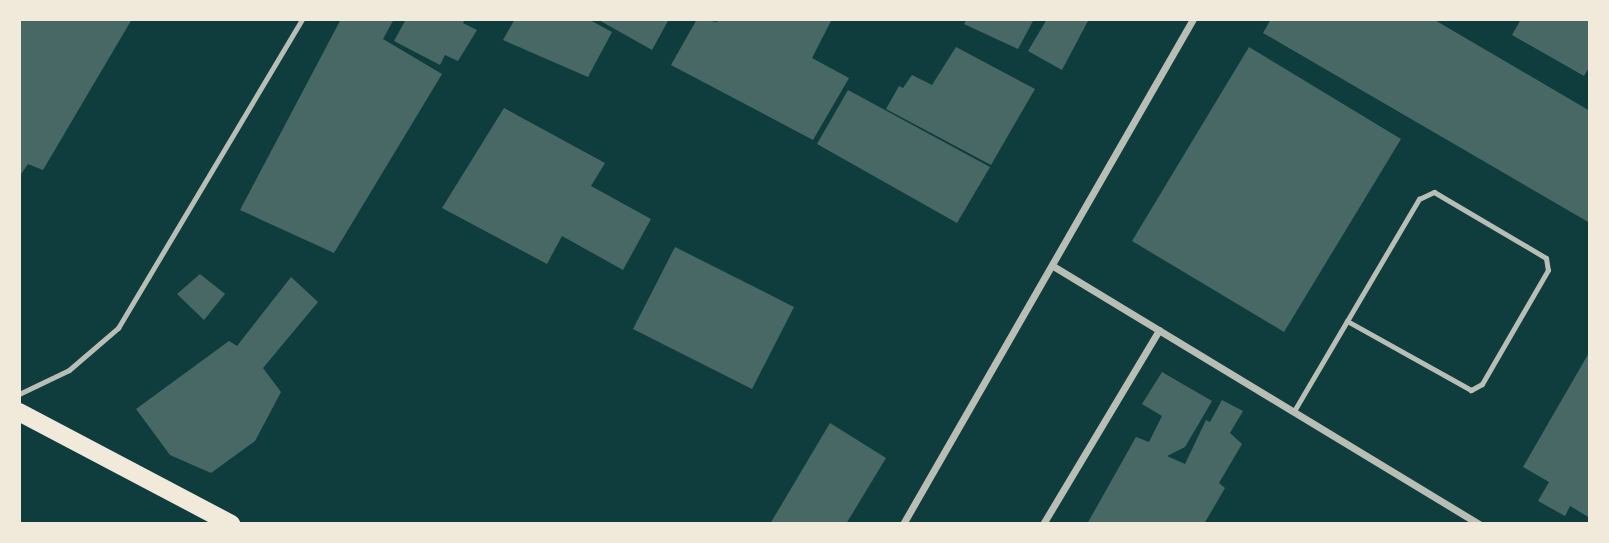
<!DOCTYPE html>
<html>
<head>
<meta charset="utf-8">
<style>
  body { margin:0 }
  #map { position:relative; width:1609px; height:543px; overflow:hidden; background:#0f3d3e; font-family:"Times New Roman",serif }
  div>[style] { position:absolute }
  [style*='--x'] { left:calc(var(--x)*1px); top:calc(var(--y)*1px); width:calc(var(--w)*1px); rotate:calc(var(--a)*1deg) }
  .building>* { inset:0; background:#486865 }
  .service>* { height:5px; margin:-2.5px; padding:0 2.5px; transform-origin:2.5px; border-radius:2.5px; background:#b8beb3 }
  .minor>* { height:7px; margin:-3.5px; padding:0 3.5px; transform-origin:3.5px; border-radius:3.5px; background:#b8beb3 }
  .primary>* { height:18px; margin:-9px; padding:0 9px; transform-origin:9px; border-radius:9px; background:#f1e9da }
  span { translate:-50% -50%; white-space:nowrap; text-align:center; line-height:1.15; -webkit-text-stroke:7px #f1e9da; paint-order:stroke }
  .frame { position:absolute; inset:0; border:21px solid #f1e9da; pointer-events:none }
</style>
</head>
<body>
<div id="map">
  <div class="building">
    <div style="clip-path:polygon(19px 19px,132px 19px,43px 170px,28px 164px,19px 177px)"></div>
    <div style="clip-path:polygon(341px 19px,394px 19px,383px 39px,442px 74px,334px 253px,240px 210px)"></div>
    <div style="clip-path:polygon(406px 19px,465px 19px,463px 23px,477px 30px,458px 61px,445px 55px,440px 65px,394px 41px)"></div>
    <div style="clip-path:polygon(515px 19px,588px 19px,612px 32px,588px 77px,503px 40px)"></div>
    <div style="clip-path:polygon(597px 19px,669px 19px,652px 50px)"></div>
    <div style="clip-path:polygon(697px 19px,717px 22px,718px 19px,832px 19px,812px 58px,849px 78px,813px 140px,671px 65px)"></div>
    <div style="clip-path:polygon(967px 19px,1034px 19px,1018px 49px,964px 24px)"></div>
    <div style="clip-path:polygon(1047px 19px,1089px 19px,1062px 70px,1028px 51px)"></div>
    <div style="clip-path:polygon(1271px 19px,1433px 19px,1590px 111px,1590px 223px,1263px 33px)"></div>
    <div style="clip-path:polygon(1521px 19px,1590px 19px,1590px 66px,1584px 76px,1512px 35px)"></div>
    <div style="clip-path:polygon(956px 47px,1035px 89px,991px 165px,886px 109px,899px 86px,903px 88px,912px 75px,932px 85px)"></div>
    <div style="clip-path:polygon(1249px 47px,1401px 139px,1284px 332px,1132px 241px)"></div>
    <div style="clip-path:polygon(848px 90px,990px 167px,957px 223px,817px 144px)"></div>
    <div style="clip-path:polygon(504px 108px,605px 163px,591px 186px,651px 219px,623px 270px,562px 236px,547px 264px,442px 208px)"></div>
    <div style="clip-path:polygon(675px 247px,794px 307px,752px 389px,633px 329px)"></div>
    <div style="clip-path:polygon(200px 274px,225px 294px,204px 320px,177px 294px)"></div>
    <div style="clip-path:polygon(291px 277px,318px 302px,263px 368px,281px 392px,255px 441px,211px 473px,170px 455px,136px 409px,229px 341px,237px 346px)"></div>
    <div style="clip-path:polygon(1590px 351px,1590px 518px,1570px 506px,1565px 516px,1538px 501px,1549px 482px,1523px 467px)"></div>
    <div style="clip-path:polygon(1162px 372px,1212px 401px,1185px 447px,1167px 456px,1185px 464px,1206px 420px,1210px 422px,1222px 400px,1243px 411px,1230px 433px,1242px 444px,1219px 483px,1225px 488px,1204px 524px,1087px 524px,1136px 437px,1149px 442px,1162px 416px,1142px 404px)"></div>
    <div style="clip-path:polygon(830px 423px,886px 458px,846px 524px,770px 524px)"></div>
  </div>
  <div class="service">
    <div style="--x:19;--y:394;--w:55;--a:-25.6"></div>
    <div style="--x:69;--y:370;--w:65;--a:-40.6"></div>
    <div style="--x:118;--y:328;--w:360;--a:-59.2"></div>
    <div style="--x:1294;--y:411;--w:104;--a:-59.5"></div>
    <div style="--x:1347;--y:321;--w:142;--a:-59.5"></div>
    <div style="--x:1419;--y:199;--w:17;--a:-25"></div>
    <div style="--x:1434;--y:192;--w:130;--a:30.5"></div>
    <div style="--x:1546;--y:258;--w:12;--a:81"></div>
    <div style="--x:1548;--y:270;--w:132;--a:120.1"></div>
    <div style="--x:1482;--y:384;--w:13;--a:151"></div>
    <div style="--x:1471;--y:390;--w:142;--a:-150.9"></div>
  </div>
  <div class="minor">
    <div style="--x:1053;--y:266;--w:498;--a:31.2"></div>
    <div style="--x:903;--y:524;--w:582;--a:-60.13"></div>
    <div style="--x:1043;--y:524;--w:226;--a:-59.1"></div>
  </div>
  <div class="primary">
    <div style="--x:19;--y:412;--w:240;--a:27.8"></div>
  </div>
  <div class="frame"></div>
</div>
</body>
</html>
